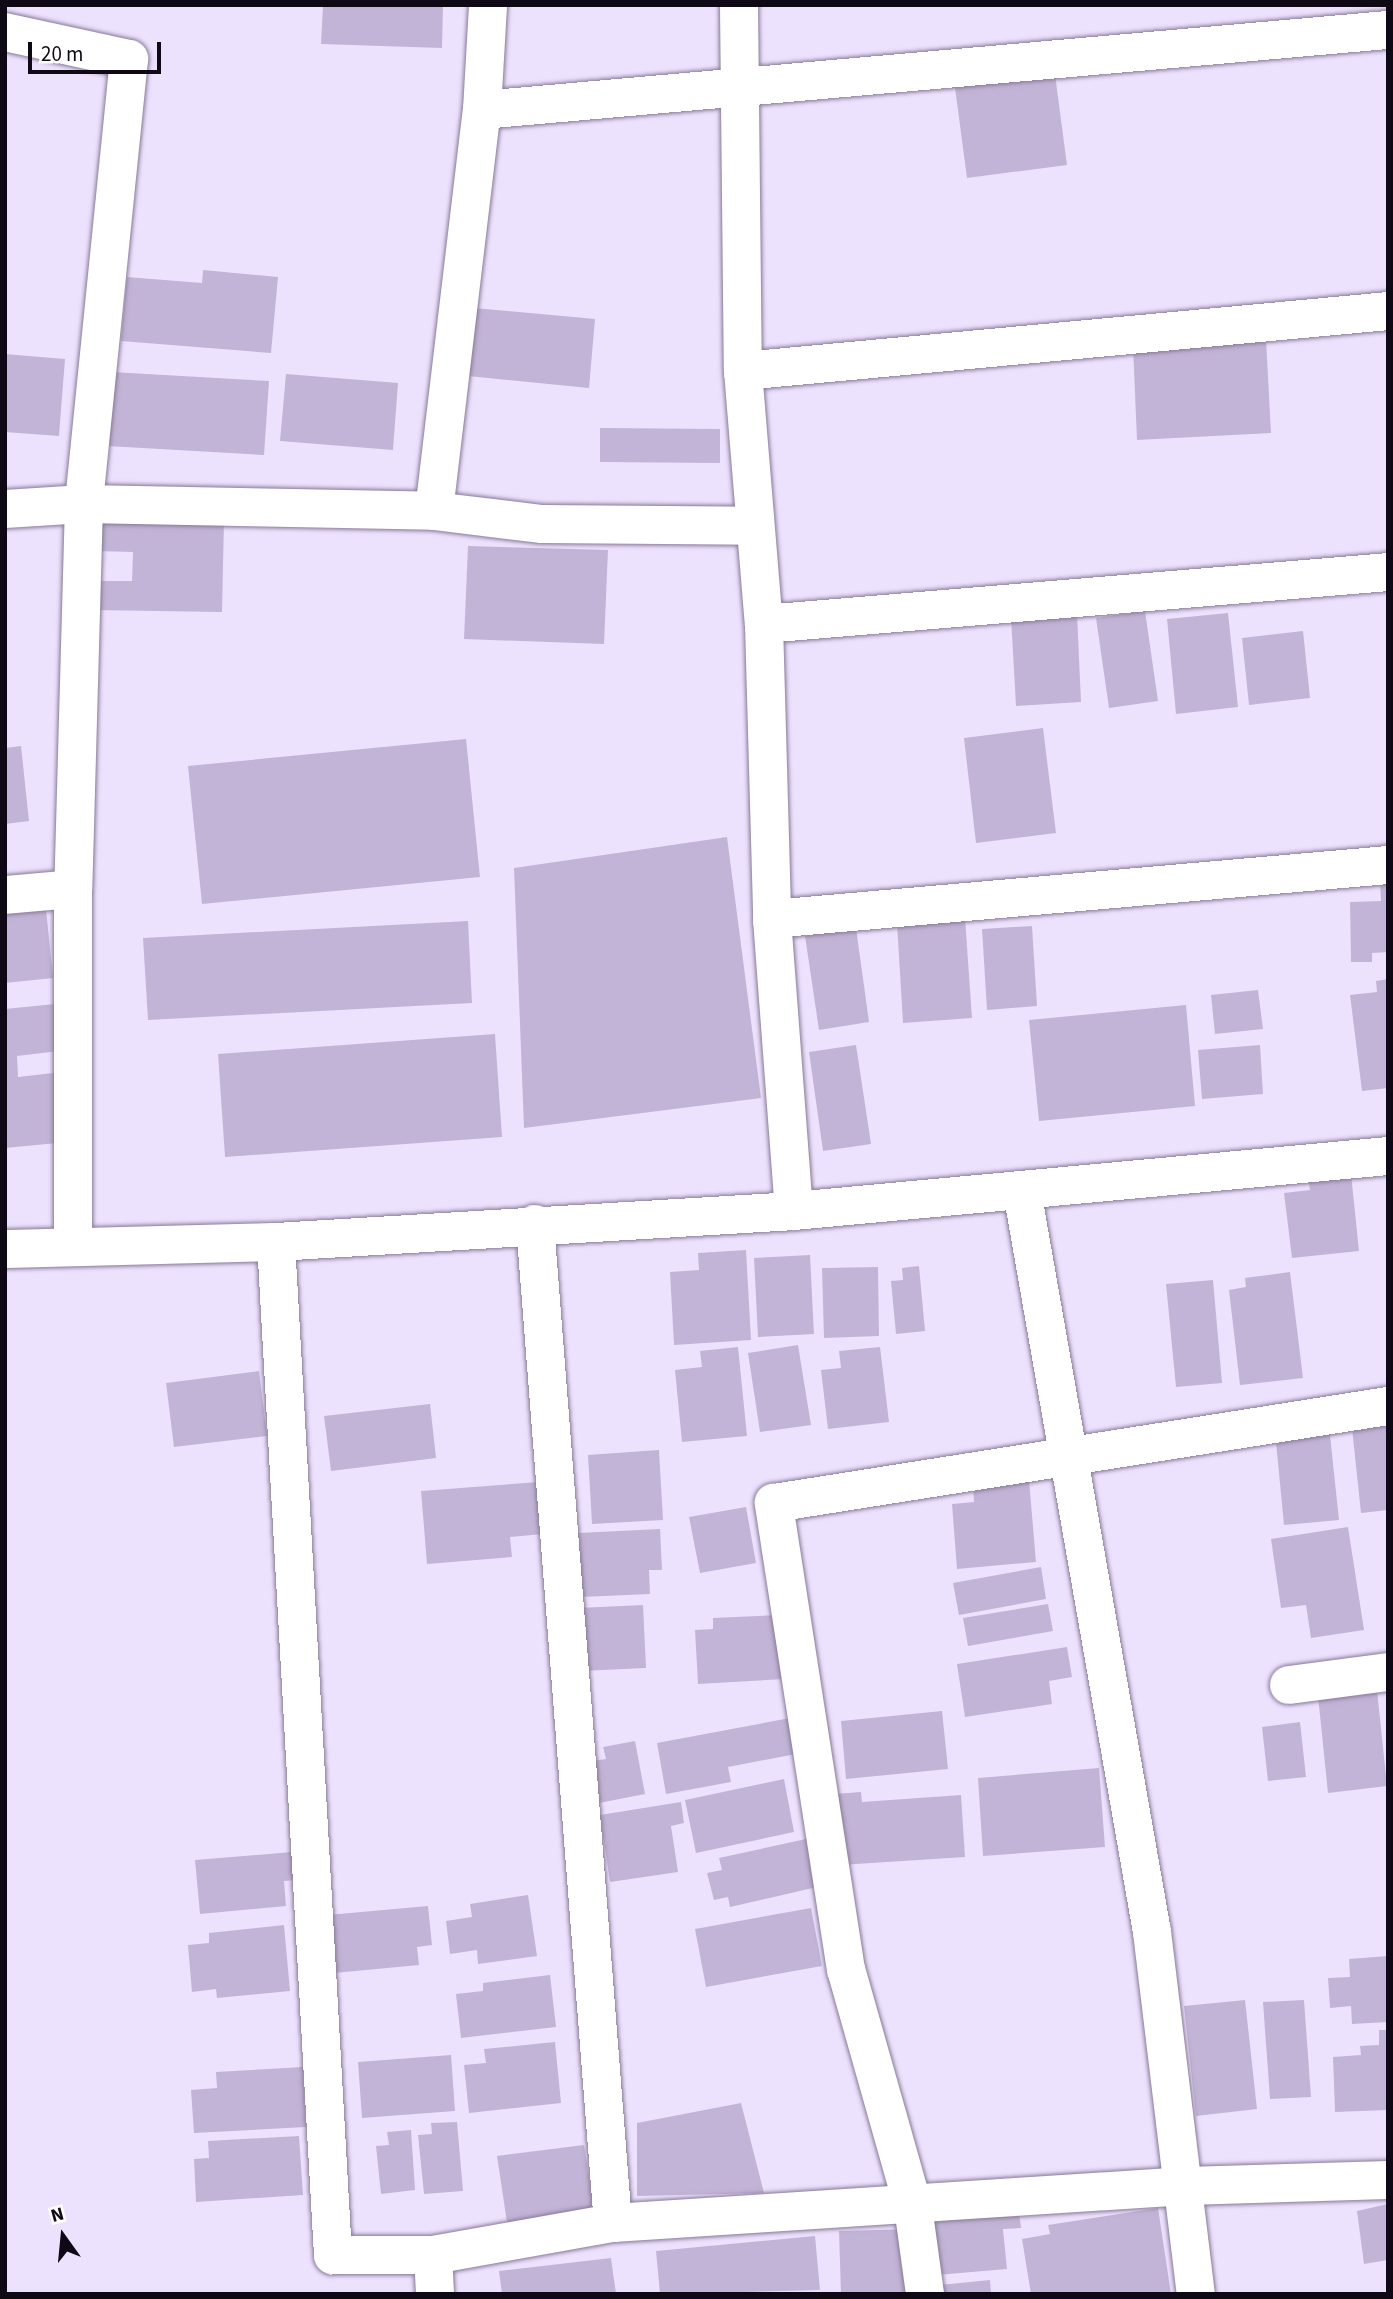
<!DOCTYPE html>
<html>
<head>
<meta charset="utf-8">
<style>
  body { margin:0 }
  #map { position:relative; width:1393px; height:2299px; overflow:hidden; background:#ede2fe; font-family:"Source Sans 3",sans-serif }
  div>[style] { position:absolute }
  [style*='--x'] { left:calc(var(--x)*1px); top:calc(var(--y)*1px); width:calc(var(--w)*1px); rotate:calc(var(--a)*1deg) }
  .building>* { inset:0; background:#c2b4d6 }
  .roads { filter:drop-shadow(0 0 2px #877a99) drop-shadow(0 0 2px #877a99) }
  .minor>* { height:38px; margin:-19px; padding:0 19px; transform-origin:19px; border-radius:19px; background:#fff }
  span { translate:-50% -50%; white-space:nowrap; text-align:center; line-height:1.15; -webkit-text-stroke:6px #fff; paint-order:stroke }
  .frame { position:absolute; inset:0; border:7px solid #0e0915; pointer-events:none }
  .north { position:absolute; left:28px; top:2201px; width:70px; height:70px; -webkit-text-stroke:5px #fff; paint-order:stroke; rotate:345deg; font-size:19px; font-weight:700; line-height:28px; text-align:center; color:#0e0915 }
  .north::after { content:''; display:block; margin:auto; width:24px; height:32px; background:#0e0915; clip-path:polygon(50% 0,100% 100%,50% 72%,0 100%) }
  .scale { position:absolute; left:28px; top:42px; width:133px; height:32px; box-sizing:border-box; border:4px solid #0e0915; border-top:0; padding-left:9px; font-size:21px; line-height:24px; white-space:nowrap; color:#0e0915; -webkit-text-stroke:5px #fff; paint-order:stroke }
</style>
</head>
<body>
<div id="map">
  <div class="building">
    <div style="clip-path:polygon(323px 5px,443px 5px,442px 48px,321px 44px)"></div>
    <div style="clip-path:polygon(1054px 67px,1067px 165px,967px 178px,954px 80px)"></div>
    <div style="clip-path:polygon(203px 270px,278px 277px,271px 353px,121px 341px,127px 277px,202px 283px)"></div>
    <div style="clip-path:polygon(474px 308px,595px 319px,589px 388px,468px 376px)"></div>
    <div style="clip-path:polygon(1266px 339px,1271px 433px,1137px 440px,1133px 346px)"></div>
    <div style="clip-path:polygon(5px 354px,65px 359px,59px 436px,5px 432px)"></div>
    <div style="clip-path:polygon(112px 372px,269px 381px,264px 455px,107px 446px)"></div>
    <div style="clip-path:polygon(286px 374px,398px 383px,393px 450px,280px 441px)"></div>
    <div style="clip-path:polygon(600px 428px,720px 429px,720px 463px,600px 462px)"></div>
    <div style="clip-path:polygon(94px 519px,224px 521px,222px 612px,92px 610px,93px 581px,132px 581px,133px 552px,94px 551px)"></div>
    <div style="clip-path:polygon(468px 546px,608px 550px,604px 644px,464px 639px)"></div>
    <div style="clip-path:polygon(1145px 611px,1158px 701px,1109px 708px,1096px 618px)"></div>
    <div style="clip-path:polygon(1077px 613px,1081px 702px,1016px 706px,1011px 617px)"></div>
    <div style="clip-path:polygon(1228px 613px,1238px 707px,1176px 714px,1167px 619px)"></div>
    <div style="clip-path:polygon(1303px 631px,1310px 698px,1249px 705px,1242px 638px)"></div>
    <div style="clip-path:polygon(1043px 728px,1056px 833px,976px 843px,964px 738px)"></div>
    <div style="clip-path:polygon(466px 739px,480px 877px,202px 904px,188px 766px)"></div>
    <div style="clip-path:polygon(21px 746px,29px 821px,5px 824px,5px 748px)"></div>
    <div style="clip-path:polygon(727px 837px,761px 1098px,524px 1128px,514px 868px)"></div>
    <div style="clip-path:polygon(1388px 880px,1388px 952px,1372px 953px,1372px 962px,1351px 962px,1350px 902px,1381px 901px,1380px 881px)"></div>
    <div style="clip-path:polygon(46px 909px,53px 978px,5px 983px,5px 913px)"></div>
    <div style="clip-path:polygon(965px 918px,972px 1018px,903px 1023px,897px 923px)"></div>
    <div style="clip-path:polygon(468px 921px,472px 1003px,148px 1020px,143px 938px)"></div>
    <div style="clip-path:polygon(1032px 926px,1037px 1006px,987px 1010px,982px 929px)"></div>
    <div style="clip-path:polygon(856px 928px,869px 1022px,819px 1030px,805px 936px)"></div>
    <div style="clip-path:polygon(1388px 979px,1388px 1088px,1362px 1091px,1350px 995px,1377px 992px,1376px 981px)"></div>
    <div style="clip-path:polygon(1258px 990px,1263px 1029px,1215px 1034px,1211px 995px)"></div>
    <div style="clip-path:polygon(55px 1004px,59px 1051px,17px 1056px,18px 1077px,62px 1072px,68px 1142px,5px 1148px,5px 1009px)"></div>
    <div style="clip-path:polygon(1186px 1005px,1195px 1106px,1039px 1121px,1029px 1020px)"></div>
    <div style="clip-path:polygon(495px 1034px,502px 1137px,225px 1157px,218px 1054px)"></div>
    <div style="clip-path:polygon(856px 1045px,871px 1144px,823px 1151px,809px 1052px)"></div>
    <div style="clip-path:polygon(1260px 1045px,1263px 1094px,1202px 1099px,1198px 1050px)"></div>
    <div style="clip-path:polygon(1351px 1174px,1359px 1251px,1292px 1258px,1284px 1193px,1310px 1190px,1308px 1178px)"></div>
    <div style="clip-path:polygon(746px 1250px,751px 1340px,674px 1345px,670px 1272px,699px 1270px,698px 1253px)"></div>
    <div style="clip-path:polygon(810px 1255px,814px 1334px,758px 1337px,754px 1258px)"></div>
    <div style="clip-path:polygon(919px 1266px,925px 1331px,896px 1334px,891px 1281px,903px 1280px,902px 1268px)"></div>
    <div style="clip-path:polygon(878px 1267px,879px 1336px,824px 1338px,822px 1268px)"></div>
    <div style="clip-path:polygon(1290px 1272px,1303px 1378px,1240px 1385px,1229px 1290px,1246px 1287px,1245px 1278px)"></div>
    <div style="clip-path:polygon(1213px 1280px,1222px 1383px,1176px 1387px,1166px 1284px)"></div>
    <div style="clip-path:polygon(798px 1345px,811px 1425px,760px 1432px,748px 1353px)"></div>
    <div style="clip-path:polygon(738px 1347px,747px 1436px,682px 1442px,675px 1370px,702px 1367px,700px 1351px)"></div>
    <div style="clip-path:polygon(880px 1347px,889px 1422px,828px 1429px,821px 1370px,841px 1368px,839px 1351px)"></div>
    <div style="clip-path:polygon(259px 1371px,267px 1436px,174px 1447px,166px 1383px)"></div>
    <div style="clip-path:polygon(430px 1404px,436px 1458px,331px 1471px,324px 1416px)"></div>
    <div style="clip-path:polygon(1388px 1424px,1388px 1510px,1361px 1513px,1352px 1428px)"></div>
    <div style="clip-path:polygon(1329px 1426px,1339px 1520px,1284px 1525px,1275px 1432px)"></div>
    <div style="clip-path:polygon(659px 1450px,663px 1520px,592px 1524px,588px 1455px)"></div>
    <div style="clip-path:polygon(1029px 1480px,1036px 1562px,957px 1569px,952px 1504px,974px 1502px,973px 1486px)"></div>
    <div style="clip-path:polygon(539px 1482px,543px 1534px,510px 1537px,512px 1557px,427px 1564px,421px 1491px)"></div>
    <div style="clip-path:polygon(746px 1507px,756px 1563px,700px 1573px,689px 1517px)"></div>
    <div style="clip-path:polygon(1348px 1527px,1364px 1630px,1311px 1638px,1306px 1605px,1281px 1608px,1271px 1539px)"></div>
    <div style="clip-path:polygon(660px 1529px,662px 1570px,649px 1570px,650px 1594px,581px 1597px,578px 1533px)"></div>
    <div style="clip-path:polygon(1041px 1567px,1046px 1599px,959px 1615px,953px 1583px)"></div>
    <div style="clip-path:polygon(1048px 1604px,1053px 1631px,968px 1646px,963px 1618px)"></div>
    <div style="clip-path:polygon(643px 1605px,646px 1668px,581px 1671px,578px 1608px)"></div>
    <div style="clip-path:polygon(780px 1615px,784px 1679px,698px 1684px,695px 1630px,713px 1629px,713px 1618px)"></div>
    <div style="clip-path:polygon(1067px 1647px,1072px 1677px,1049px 1681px,1052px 1704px,965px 1717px,957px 1664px)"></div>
    <div style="clip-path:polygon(1377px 1690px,1387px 1786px,1328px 1793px,1318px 1696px)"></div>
    <div style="clip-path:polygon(942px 1711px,948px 1769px,846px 1779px,841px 1721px)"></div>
    <div style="clip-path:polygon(790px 1718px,796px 1754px,728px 1767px,731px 1782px,666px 1794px,657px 1743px)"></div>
    <div style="clip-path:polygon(1300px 1722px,1306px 1777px,1268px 1781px,1262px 1727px)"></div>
    <div style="clip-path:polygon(635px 1741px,645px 1794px,594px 1804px,587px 1762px,606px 1759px,603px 1747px)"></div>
    <div style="clip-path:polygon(1099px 1768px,1105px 1847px,983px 1856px,978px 1778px)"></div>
    <div style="clip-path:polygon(784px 1779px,794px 1832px,696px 1853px,685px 1800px)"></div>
    <div style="clip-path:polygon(861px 1792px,862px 1802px,961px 1795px,965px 1857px,840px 1865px,835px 1794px)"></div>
    <div style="clip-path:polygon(681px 1802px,684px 1823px,671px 1826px,678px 1872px,610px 1882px,600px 1815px)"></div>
    <div style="clip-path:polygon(806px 1839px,817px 1887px,730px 1907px,728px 1897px,714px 1900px,707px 1873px,722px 1870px,719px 1858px)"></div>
    <div style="clip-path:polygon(304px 1851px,307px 1879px,284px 1881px,286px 1906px,200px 1914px,195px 1860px)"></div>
    <div style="clip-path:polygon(528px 1895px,537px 1956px,478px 1964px,477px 1950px,450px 1954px,446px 1921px,472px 1917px,470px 1904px)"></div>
    <div style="clip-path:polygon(428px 1906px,432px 1945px,417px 1947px,419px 1965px,334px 1973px,328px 1915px)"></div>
    <div style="clip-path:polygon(811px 1908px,822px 1966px,706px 1987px,695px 1929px)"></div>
    <div style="clip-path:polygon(284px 1925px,290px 1991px,217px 1998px,216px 1989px,192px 1992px,188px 1945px,209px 1943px,209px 1933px)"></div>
    <div style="clip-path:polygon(1388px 1956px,1388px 2022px,1352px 2024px,1351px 2006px,1330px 2008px,1328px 1978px,1350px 1977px,1349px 1959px)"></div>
    <div style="clip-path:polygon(550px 1975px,556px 2027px,461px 2038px,456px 1994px,483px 1991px,483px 1983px)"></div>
    <div style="clip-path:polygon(1245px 2000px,1257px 2109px,1196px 2116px,1184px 2006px)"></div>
    <div style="clip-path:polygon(1304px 2000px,1311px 2097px,1270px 2099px,1263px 2002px)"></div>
    <div style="clip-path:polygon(1379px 2030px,1388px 2030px,1388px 2110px,1335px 2112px,1333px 2057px,1361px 2055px,1360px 2046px,1379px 2045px)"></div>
    <div style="clip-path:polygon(555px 2042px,561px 2103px,469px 2113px,464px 2065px,486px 2063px,484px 2049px)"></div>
    <div style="clip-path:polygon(451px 2055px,455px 2111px,362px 2118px,358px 2062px)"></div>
    <div style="clip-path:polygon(303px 2067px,306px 2127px,194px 2133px,191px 2090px,217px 2088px,216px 2072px)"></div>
    <div style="clip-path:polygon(741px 2103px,764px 2193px,637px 2196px,637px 2123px)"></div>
    <div style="clip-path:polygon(457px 2122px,463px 2191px,424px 2194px,418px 2135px,432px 2134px,431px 2123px)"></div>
    <div style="clip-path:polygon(411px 2130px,415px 2190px,381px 2194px,376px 2146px,389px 2145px,387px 2132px)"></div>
    <div style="clip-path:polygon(299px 2136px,303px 2195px,196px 2202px,194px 2159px,209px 2158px,208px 2141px)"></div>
    <div style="clip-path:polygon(584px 2145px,595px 2214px,508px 2229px,497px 2156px)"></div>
    <div style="clip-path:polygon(1388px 2204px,1388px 2260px,1364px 2264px,1357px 2211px)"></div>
    <div style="clip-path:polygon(1018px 2205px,1021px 2228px,1003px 2229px,1007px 2269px,925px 2276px,920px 2215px)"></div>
    <div style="clip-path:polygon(1158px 2208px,1171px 2294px,1031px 2294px,1022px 2239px,1050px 2234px,1048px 2225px)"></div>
    <div style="clip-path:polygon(914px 2229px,916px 2294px,841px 2294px,839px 2231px)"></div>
    <div style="clip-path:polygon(815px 2236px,820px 2290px,660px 2294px,656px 2251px)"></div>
    <div style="clip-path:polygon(611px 2258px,616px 2294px,502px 2294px,499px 2271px)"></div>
    <div style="clip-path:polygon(990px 2280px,991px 2294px,930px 2294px,930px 2286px)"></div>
  </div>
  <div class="roads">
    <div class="minor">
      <div style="--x:739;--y:5;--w:366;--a:89.4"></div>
      <div style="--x:743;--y:371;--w:254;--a:85.3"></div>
      <div style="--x:764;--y:624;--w:295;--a:88.4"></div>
      <div style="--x:772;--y:919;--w:293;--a:85.7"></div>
      <div style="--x:794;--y:1211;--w:597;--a:-5.29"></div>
      <div style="--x:5;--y:32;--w:127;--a:12.3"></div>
      <div style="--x:129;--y:59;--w:447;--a:95.8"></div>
      <div style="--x:84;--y:504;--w:385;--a:91.6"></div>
      <div style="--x:73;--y:889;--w:356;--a:90"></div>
      <div style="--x:482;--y:110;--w:910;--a:-5.05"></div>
      <div style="--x:743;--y:371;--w:648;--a:-5.31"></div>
      <div style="--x:5;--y:509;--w:79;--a:-3.6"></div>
      <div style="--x:84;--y:504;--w:350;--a:1.1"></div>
      <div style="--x:434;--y:511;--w:109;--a:6.9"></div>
      <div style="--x:542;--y:524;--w:212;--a:0.5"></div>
      <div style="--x:434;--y:511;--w:404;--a:-83.2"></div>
      <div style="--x:482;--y:110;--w:105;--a:-86.7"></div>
      <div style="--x:764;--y:624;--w:626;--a:-4.76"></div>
      <div style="--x:5;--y:895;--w:68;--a:-5"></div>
      <div style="--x:772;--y:919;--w:618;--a:-5.01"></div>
      <div style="--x:1022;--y:1191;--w:752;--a:80.05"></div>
      <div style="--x:1152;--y:1932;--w:365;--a:83.1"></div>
      <div style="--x:535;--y:1224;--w:1002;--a:85.54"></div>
      <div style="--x:276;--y:1242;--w:1015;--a:86.78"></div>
      <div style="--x:333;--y:2255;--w:100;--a:0"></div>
      <div style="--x:433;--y:2255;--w:183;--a:-10.1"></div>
      <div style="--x:613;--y:2223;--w:574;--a:-3.69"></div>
      <div style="--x:1186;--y:2186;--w:202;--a:-1.7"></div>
      <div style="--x:5;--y:1249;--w:271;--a:-1.5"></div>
      <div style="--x:276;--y:1242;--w:519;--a:-3.42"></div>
      <div style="--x:1289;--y:1685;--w:100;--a:-7.5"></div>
      <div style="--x:433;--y:2255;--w:39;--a:87"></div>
      <div style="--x:925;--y:2294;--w:89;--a:-97.8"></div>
      <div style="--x:913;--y:2206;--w:245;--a:-105.8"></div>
      <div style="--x:846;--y:1970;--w:473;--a:-98.8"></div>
      <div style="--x:774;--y:1503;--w:622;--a:-8.98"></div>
    </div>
  </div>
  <div class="frame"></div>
  <div class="north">N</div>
  <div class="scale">20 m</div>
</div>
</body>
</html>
